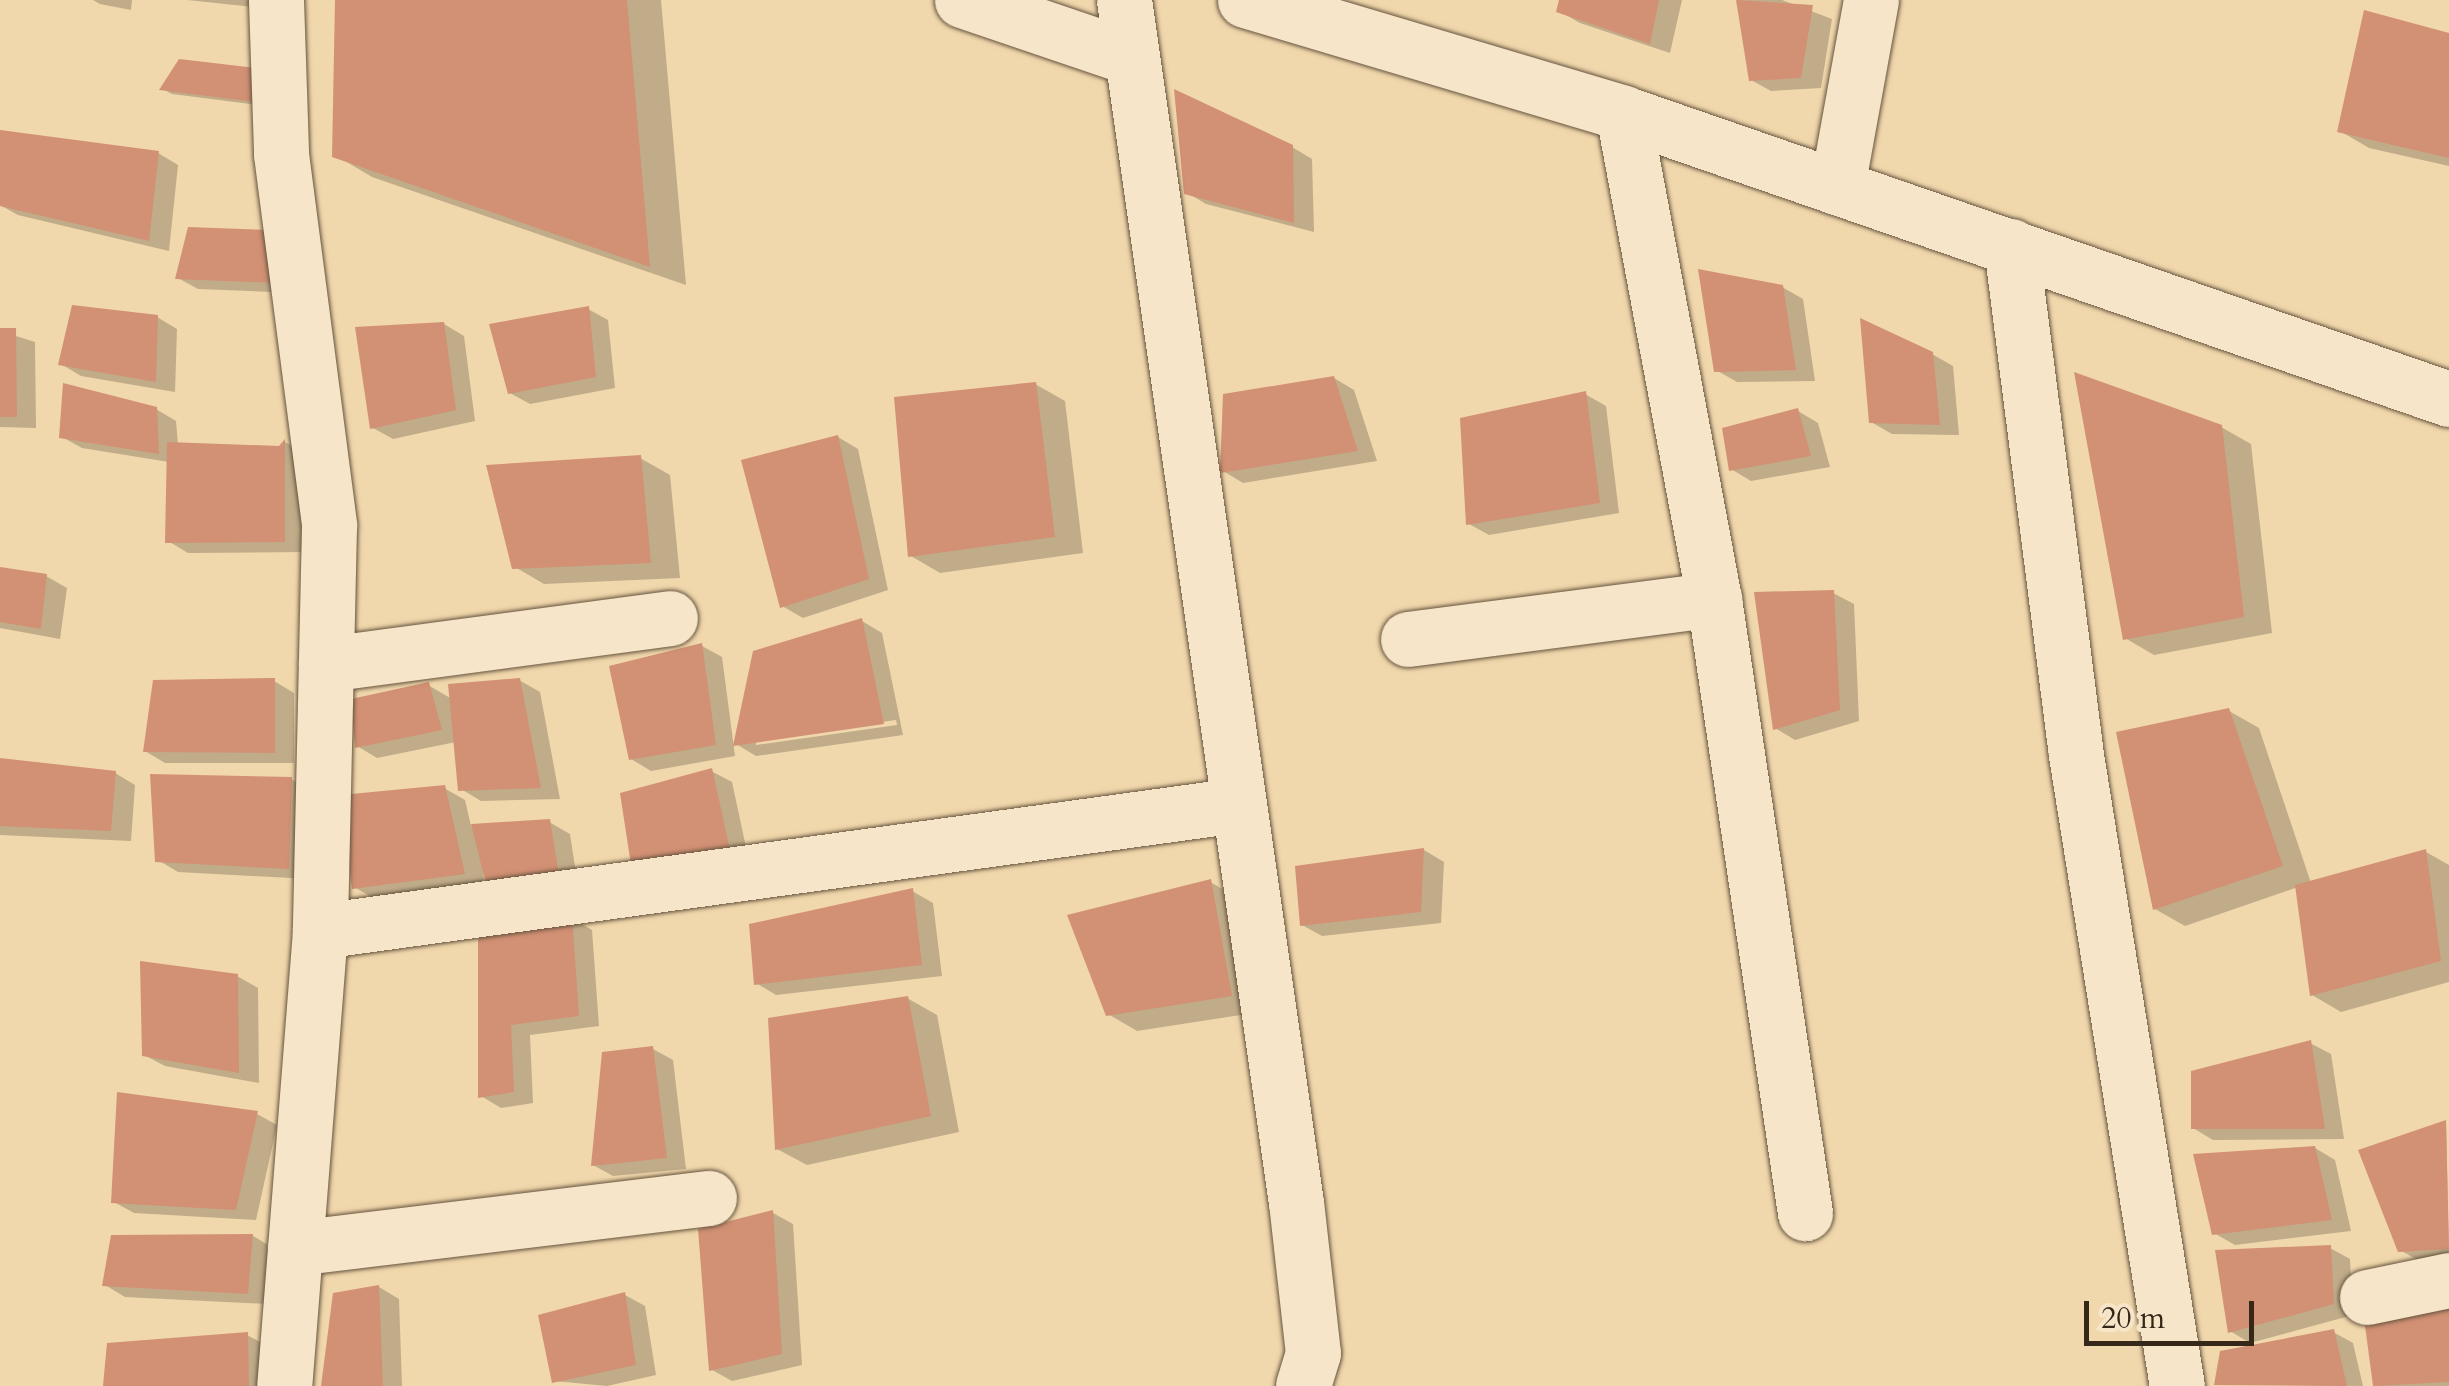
<!DOCTYPE html>
<html>
<head>
<meta charset="utf-8">
<style>
  body { margin:0 }
  #map { position:relative; width:2449px; height:1386px; overflow:hidden; background:#f1d7ac; font-family:Cardo,serif }
  div>[style] { position:absolute }
  [style*='--x'] { left:calc(var(--x)*1px); top:calc(var(--y)*1px); width:calc(var(--w)*1px); rotate:calc(var(--a)*1deg) }
  .shadow>* { inset:0; background:#0003 }
  .building>* { inset:0; background:#d29074 }
  .roads { filter:drop-shadow(0 0 2px #65543e) drop-shadow(0 0 2px #65543e) }
  .street>* { height:55px; margin:-27.5px; padding:0 27.5px; transform-origin:27.5px; border-radius:27.5px; background:#f6e5c9 }
  .secondary>* { height:55px; margin:-27.5px; padding:0 27.5px; transform-origin:27.5px; border-radius:27.5px; background:#f6e5c9 }
  span { translate:-50% -50%; white-space:nowrap; text-align:center; line-height:1.15; -webkit-text-stroke:10px #f6e5c9; paint-order:stroke }
  .scale { position:absolute; left:2084px; top:1301px; width:170px; height:45px; box-sizing:border-box; border:5px solid #362819; border-top:0; padding-left:12px; font-size:30px; line-height:35px; white-space:nowrap; color:#362819; -webkit-text-stroke:8px #f6e5c9; paint-order:stroke }
</style>
</head>
<body>
<div id="map">
  <div class="shadow">
    <div style="clip-path:polygon(93px 0,132px 0,131px 10px,100px 4px)"></div>
    <div style="clip-path:polygon(187px 0,265px 0,264px 8px)"></div>
    <div style="clip-path:polygon(338px 0,661px 0,686px 285px,372px 177px,335px 155px)"></div>
    <div style="clip-path:polygon(1561px 0,1682px 0,1670px 53px,1580px 23px,1559px 11px)"></div>
    <div style="clip-path:polygon(1738px 0,1782px 0,1832px 19px,1821px 88px,1771px 91px,1751px 80px)"></div>
    <div style="clip-path:polygon(2449px 35px,2449px 166px,2369px 148px,2340px 131px)"></div>
    <div style="clip-path:polygon(180px 62px,266px 106px,172px 94px,163px 89px)"></div>
    <div style="clip-path:polygon(1292px 147px,1312px 159px,1314px 232px,1206px 204px,1186px 192px)"></div>
    <div style="clip-path:polygon(158px 153px,178px 165px,169px 251px,18px 215px,0 205px,0 170px)"></div>
    <div style="clip-path:polygon(270px 232px,297px 293px,198px 289px,178px 278px)"></div>
    <div style="clip-path:polygon(1782px 287px,1803px 299px,1815px 381px,1737px 382px,1716px 370px)"></div>
    <div style="clip-path:polygon(588px 309px,608px 320px,615px 388px,530px 404px,510px 393px)"></div>
    <div style="clip-path:polygon(157px 317px,177px 329px,175px 392px,81px 376px,61px 364px)"></div>
    <div style="clip-path:polygon(444px 324px,464px 336px,475px 421px,393px 439px,373px 428px)"></div>
    <div style="clip-path:polygon(0 331px,35px 342px,36px 428px,0 427px)"></div>
    <div style="clip-path:polygon(1932px 354px,1953px 366px,1959px 435px,1892px 434px,1871px 422px)"></div>
    <div style="clip-path:polygon(1334px 378px,1354px 390px,1377px 461px,1243px 483px,1223px 471px)"></div>
    <div style="clip-path:polygon(1035px 384px,1065px 401px,1083px 553px,940px 573px,911px 556px)"></div>
    <div style="clip-path:polygon(1585px 394px,1606px 406px,1619px 513px,1489px 535px,1469px 524px)"></div>
    <div style="clip-path:polygon(156px 409px,176px 421px,178px 445px,280px 449px,285px 442px,304px 453px,304px 552px,188px 553px,168px 541px,169px 462px,82px 448px,62px 437px)"></div>
    <div style="clip-path:polygon(1798px 411px,1818px 423px,1830px 467px,1751px 481px,1731px 469px)"></div>
    <div style="clip-path:polygon(2221px 427px,2251px 444px,2272px 633px,2154px 655px,2125px 638px)"></div>
    <div style="clip-path:polygon(838px 437px,858px 449px,888px 590px,803px 618px,782px 606px)"></div>
    <div style="clip-path:polygon(640px 458px,670px 475px,680px 578px,544px 584px,515px 567px)"></div>
    <div style="clip-path:polygon(0 569px,46px 576px,67px 588px,60px 639px,0 628px)"></div>
    <div style="clip-path:polygon(1833px 593px,1854px 604px,1859px 721px,1795px 740px,1775px 728px)"></div>
    <div style="clip-path:polygon(evenodd,862px 621px,882px 633px,903px 735px,756px 756px,736px 744px,862px 621px,896px 720px,897px 725px,756px 745px,756px 740px,896px 720px)"></div>
    <div style="clip-path:polygon(702px 646px,722px 657px,735px 756px,651px 771px,631px 759px)"></div>
    <div style="clip-path:polygon(519px 680px,540px 692px,560px 799px,481px 801px,461px 789px,456px 742px,377px 758px,357px 746px,428px 685px,452px 699px)"></div>
    <div style="clip-path:polygon(274px 681px,294px 693px,294px 763px,165px 763px,145px 751px)"></div>
    <div style="clip-path:polygon(2229px 711px,2259px 728px,2311px 883px,2426px 852px,2449px 865px,2449px 982px,2341px 1012px,2312px 995px,2298px 887px,2185px 926px,2155px 909px)"></div>
    <div style="clip-path:polygon(0 760px,115px 773px,135px 785px,131px 841px,0 835px)"></div>
    <div style="clip-path:polygon(711px 771px,732px 782px,749px 861px,654px 875px)"></div>
    <div style="clip-path:polygon(291px 779px,312px 791px,309px 879px,178px 872px,158px 860px)"></div>
    <div style="clip-path:polygon(444px 788px,465px 800px,471px 826px,549px 822px,570px 834px,578px 886px,483px 861px,484px 885px,375px 899px,354px 887px)"></div>
    <div style="clip-path:polygon(1424px 850px,1444px 862px,1441px 923px,1322px 936px,1302px 925px)"></div>
    <div style="clip-path:polygon(1210px 882px,1240px 899px,1260px 1012px,1137px 1031px,1108px 1014px)"></div>
    <div style="clip-path:polygon(912px 891px,933px 903px,942px 976px,776px 995px,756px 983px)"></div>
    <div style="clip-path:polygon(572px 918px,592px 930px,599px 1026px,530px 1035px,533px 1103px,501px 1108px,481px 1096px,480px 935px)"></div>
    <div style="clip-path:polygon(237px 976px,258px 988px,259px 1083px,165px 1066px,144px 1055px)"></div>
    <div style="clip-path:polygon(907px 998px,937px 1015px,959px 1132px,807px 1165px,777px 1149px)"></div>
    <div style="clip-path:polygon(2310px 1043px,2331px 1054px,2344px 1139px,2213px 1140px,2193px 1128px)"></div>
    <div style="clip-path:polygon(653px 1049px,673px 1060px,686px 1169px,613px 1176px,593px 1165px)"></div>
    <div style="clip-path:polygon(257px 1114px,277px 1125px,256px 1220px,134px 1213px,114px 1202px)"></div>
    <div style="clip-path:polygon(2446px 1123px,2449px 1260px,2421px 1262px,2400px 1250px)"></div>
    <div style="clip-path:polygon(2315px 1148px,2335px 1160px,2351px 1231px,2235px 1245px,2214px 1233px)"></div>
    <div style="clip-path:polygon(773px 1213px,793px 1224px,802px 1365px,732px 1381px,712px 1370px)"></div>
    <div style="clip-path:polygon(253px 1236px,273px 1248px,267px 1304px,125px 1297px,105px 1285px)"></div>
    <div style="clip-path:polygon(2330px 1248px,2350px 1259px,2353px 1315px,2250px 1343px,2230px 1331px)"></div>
    <div style="clip-path:polygon(379px 1287px,399px 1299px,402px 1386px,324px 1386px)"></div>
    <div style="clip-path:polygon(625px 1295px,645px 1306px,656px 1375px,607px 1386px,554px 1381px)"></div>
    <div style="clip-path:polygon(2449px 1307px,2449px 1386px,2376px 1386px,2367px 1320px)"></div>
    <div style="clip-path:polygon(2333px 1332px,2353px 1343px,2363px 1386px,2217px 1384px)"></div>
    <div style="clip-path:polygon(247px 1335px,277px 1351px,277px 1386px,105px 1386px)"></div>
  </div>
  <div class="building">
    <div style="clip-path:polygon(335px 0,627px 0,650px 267px,332px 157px)"></div>
    <div style="clip-path:polygon(1559px 0,1659px 0,1650px 44px,1556px 12px)"></div>
    <div style="clip-path:polygon(1736px 0,1813px 5px,1801px 78px,1749px 81px)"></div>
    <div style="clip-path:polygon(2364px 10px,2449px 33px,2449px 158px,2337px 132px)"></div>
    <div style="clip-path:polygon(179px 59px,264px 69px,256px 102px,159px 90px)"></div>
    <div style="clip-path:polygon(1174px 89px,1293px 145px,1294px 223px,1184px 194px)"></div>
    <div style="clip-path:polygon(0 130px,159px 151px,149px 241px,0 206px)"></div>
    <div style="clip-path:polygon(188px 227px,271px 230px,278px 283px,175px 279px)"></div>
    <div style="clip-path:polygon(1698px 269px,1783px 285px,1796px 370px,1714px 372px)"></div>
    <div style="clip-path:polygon(72px 305px,158px 315px,156px 382px,58px 365px)"></div>
    <div style="clip-path:polygon(589px 306px,596px 377px,508px 394px,489px 324px)"></div>
    <div style="clip-path:polygon(1860px 318px,1933px 352px,1940px 425px,1869px 423px)"></div>
    <div style="clip-path:polygon(444px 322px,456px 410px,370px 429px,355px 327px)"></div>
    <div style="clip-path:polygon(0 328px,16px 328px,17px 417px,0 417px)"></div>
    <div style="clip-path:polygon(2074px 372px,2222px 425px,2244px 617px,2123px 640px)"></div>
    <div style="clip-path:polygon(1334px 376px,1358px 451px,1220px 473px,1223px 394px)"></div>
    <div style="clip-path:polygon(1036px 382px,1055px 537px,908px 557px,894px 397px)"></div>
    <div style="clip-path:polygon(63px 383px,157px 407px,159px 454px,59px 438px)"></div>
    <div style="clip-path:polygon(1586px 391px,1600px 503px,1466px 525px,1460px 418px)"></div>
    <div style="clip-path:polygon(1798px 408px,1811px 456px,1729px 471px,1722px 428px)"></div>
    <div style="clip-path:polygon(838px 435px,869px 579px,780px 608px,741px 460px)"></div>
    <div style="clip-path:polygon(285px 439px,285px 542px,165px 543px,167px 442px,279px 446px)"></div>
    <div style="clip-path:polygon(641px 455px,651px 563px,512px 569px,486px 465px)"></div>
    <div style="clip-path:polygon(0 567px,47px 574px,41px 629px,0 622px)"></div>
    <div style="clip-path:polygon(1834px 590px,1840px 710px,1773px 730px,1754px 592px)"></div>
    <div style="clip-path:polygon(862px 618px,884px 724px,733px 746px,753px 651px)"></div>
    <div style="clip-path:polygon(702px 643px,716px 745px,629px 760px,609px 666px)"></div>
    <div style="clip-path:polygon(275px 678px,275px 753px,143px 752px,153px 680px)"></div>
    <div style="clip-path:polygon(520px 678px,541px 788px,458px 791px,448px 684px)"></div>
    <div style="clip-path:polygon(429px 682px,442px 730px,355px 748px,351px 699px)"></div>
    <div style="clip-path:polygon(2229px 708px,2283px 866px,2153px 910px,2116px 732px)"></div>
    <div style="clip-path:polygon(0 758px,116px 771px,111px 831px,0 826px)"></div>
    <div style="clip-path:polygon(712px 768px,730px 850px,631px 865px,620px 793px)"></div>
    <div style="clip-path:polygon(150px 774px,292px 777px,289px 869px,155px 862px)"></div>
    <div style="clip-path:polygon(445px 785px,465px 874px,352px 889px,341px 795px)"></div>
    <div style="clip-path:polygon(550px 819px,559px 875px,486px 884px,471px 824px)"></div>
    <div style="clip-path:polygon(1424px 848px,1421px 912px,1300px 926px,1295px 866px)"></div>
    <div style="clip-path:polygon(2426px 849px,2441px 961px,2310px 996px,2295px 885px)"></div>
    <div style="clip-path:polygon(1211px 879px,1232px 996px,1106px 1016px,1067px 915px)"></div>
    <div style="clip-path:polygon(913px 888px,922px 965px,754px 985px,749px 924px)"></div>
    <div style="clip-path:polygon(572px 916px,579px 1016px,511px 1025px,514px 1092px,478px 1098px,478px 933px)"></div>
    <div style="clip-path:polygon(140px 961px,238px 974px,239px 1073px,142px 1056px)"></div>
    <div style="clip-path:polygon(908px 996px,931px 1116px,775px 1150px,768px 1018px)"></div>
    <div style="clip-path:polygon(2311px 1040px,2325px 1129px,2191px 1129px,2191px 1071px)"></div>
    <div style="clip-path:polygon(653px 1046px,667px 1158px,591px 1166px,602px 1052px)"></div>
    <div style="clip-path:polygon(117px 1092px,258px 1111px,236px 1210px,111px 1203px)"></div>
    <div style="clip-path:polygon(2446px 1120px,2449px 1249px,2398px 1252px,2358px 1150px)"></div>
    <div style="clip-path:polygon(2315px 1146px,2332px 1220px,2212px 1235px,2193px 1154px)"></div>
    <div style="clip-path:polygon(773px 1210px,782px 1354px,709px 1371px,698px 1229px)"></div>
    <div style="clip-path:polygon(253px 1234px,248px 1294px,102px 1286px,111px 1235px)"></div>
    <div style="clip-path:polygon(2331px 1245px,2334px 1304px,2228px 1333px,2215px 1250px)"></div>
    <div style="clip-path:polygon(379px 1285px,383px 1386px,321px 1386px,333px 1293px)"></div>
    <div style="clip-path:polygon(625px 1292px,636px 1365px,552px 1383px,538px 1315px)"></div>
    <div style="clip-path:polygon(2449px 1304px,2449px 1382px,2373px 1386px,2364px 1318px)"></div>
    <div style="clip-path:polygon(2334px 1329px,2347px 1386px,2214px 1385px,2220px 1351px)"></div>
    <div style="clip-path:polygon(248px 1332px,249px 1386px,103px 1386px,107px 1343px)"></div>
  </div>
  <div class="roads">
    <div class="street">
      <div style="--x:276;--y:0;--w:154;--a:88.1"></div>
      <div style="--x:281;--y:154;--w:375;--a:82.6"></div>
      <div style="--x:329;--y:526;--w:405;--a:91.3"></div>
      <div style="--x:320;--y:931;--w:456;--a:94.5"></div>
      <div style="--x:962;--y:0;--w:176;--a:18.8"></div>
      <div style="--x:1124;--y:0;--w:1214;--a:81.86"></div>
      <div style="--x:1296;--y:1202;--w:152;--a:83.6"></div>
      <div style="--x:1313;--y:1353;--w:34;--a:107"></div>
      <div style="--x:1623;--y:113;--w:494;--a:79.4"></div>
      <div style="--x:1714;--y:599;--w:621;--a:81.57"></div>
      <div style="--x:1837;--y:187;--w:190;--a:-79.7"></div>
      <div style="--x:2011;--y:246;--w:513;--a:82.72"></div>
      <div style="--x:2076;--y:755;--w:639;--a:80.91"></div>
      <div style="--x:1408;--y:639;--w:309;--a:-7.4"></div>
      <div style="--x:326;--y:664;--w:347;--a:-7.6"></div>
      <div style="--x:320;--y:931;--w:927;--a:-7.82"></div>
      <div style="--x:295;--y:1248;--w:417;--a:-6.9"></div>
      <div style="--x:2367;--y:1297;--w:84;--a:-11.7"></div>
    </div>
    <div class="secondary">
      <div style="--x:1245;--y:0;--w:395;--a:16.6"></div>
      <div style="--x:1623;--y:113;--w:874;--a:19.1"></div>
    </div>
  </div>
  <div class="scale">20 m</div>
</div>
</body>
</html>
